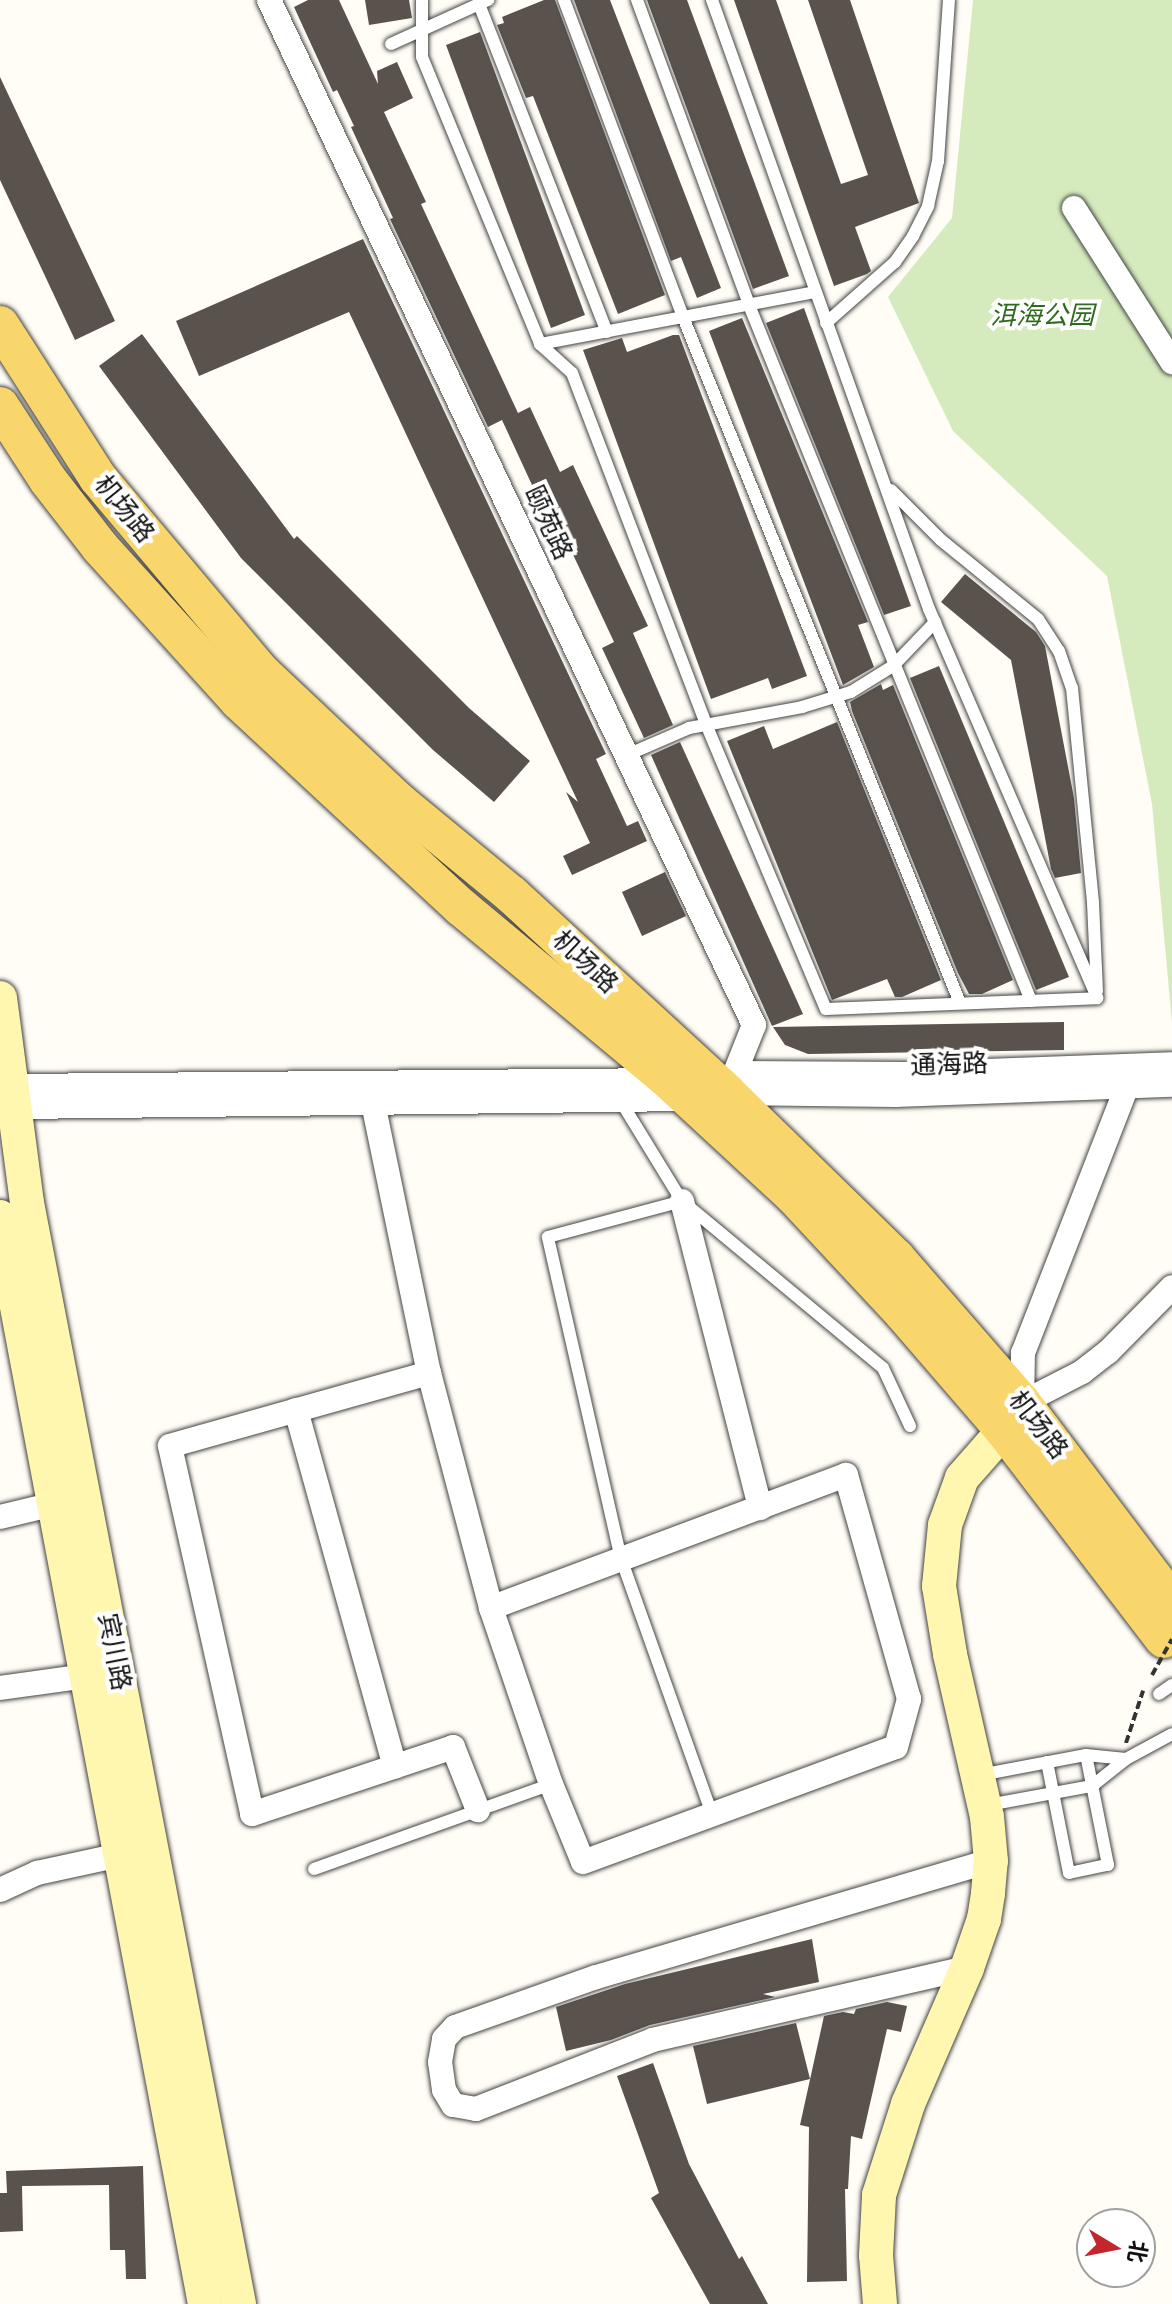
<!DOCTYPE html>
<html>
<head>
<meta charset="utf-8">
<style>
  body { margin:0 }
  #map { position:relative; width:1172px; height:2304px; overflow:hidden; background:#fffdf5; font-family:"Source Serif 4","Noto Sans SC",serif }
  div>[style] { position:absolute }
  [style*='--x'] { left:calc(var(--x)*1px); top:calc(var(--y)*1px); width:calc(var(--w)*1px); rotate:calc(var(--a)*1deg) }
  .green>* { inset:0; background:#d5ebbd }
  .building>* { inset:0; background:#5a524d }
  .path>* { height:4px; margin-top:-2px; transform-origin:0; background:repeating-linear-gradient(90deg,#333 0 8px,transparent 0 12px) }
  .roads { filter:drop-shadow(0 0 2px #444) drop-shadow(0 0 2px #444) }
  .lane>* { height:12px; margin:-6px; padding:0 6px; transform-origin:6px; border-radius:6px; background:#fff }
  .street>* { height:24px; margin:-12px; padding:0 12px; transform-origin:12px; border-radius:12px; background:#fff }
  .secondary>* { height:34px; margin:-17px; padding:0 17px; transform-origin:17px; border-radius:17px; background:#fff6b0 }
  .primary>* { height:38px; margin:-19px; padding:0 19px; transform-origin:19px; border-radius:19px; background:#f9d66b }
  .path-bridge>* { height:4px; margin-top:-2px; transform-origin:0; background:repeating-linear-gradient(90deg,#333 0 8px,transparent 0 12px) }
  span { translate:-50% -50%; white-space:nowrap; text-align:center; line-height:1.15; -webkit-text-stroke:8px #fff; paint-order:stroke }
  .park-label { font-size:26px; color:#2f6b1f; font-style:italic }
  .street-label { font-size:26px; color:#111 }
  .north { position:absolute; left:1076px; top:2208px; width:80px; height:80px; box-sizing:border-box; background:#fff; border:2px solid #a0a0a0; border-radius:50%; rotate:100deg; font-size:22px; font-weight:700; line-height:32px; text-align:center; color:#111 }
  .north::after { content:''; display:block; margin:auto; width:28px; height:36px; background:#c4262e; clip-path:polygon(50% 0,100% 100%,50% 72%,0 100%) }
</style>
</head>
<body>
<div id="map">
  <div class="green">
    <div style="clip-path:polygon(973px 0,1172px 0,1172px 1023px,1152px 804px,1107px 576px,953px 431px,888px 297px,952px 218px)"></div>
  </div>
  <div class="building">
    <div style="clip-path:polygon(308px 0,339px 0,378px 84px,377px 71px,397px 62px,413px 98px,384px 112px,426px 202px,421px 204px,518px 413px,530px 407px,560px 472px,573px 465px,648px 626px,633px 633px,673px 725px,644px 738px,602px 648px,614px 642px,539px 482px,532px 485px,502px 420px,488px 427px,390px 219px,393px 218px,351px 127px,354px 126px,337px 90px,333px 92px,294px 7px)"></div>
    <div style="clip-path:polygon(365px 0,409px 0,412px 18px,369px 25px)"></div>
    <div style="clip-path:polygon(544px 0,555px 0,665px 295px,618px 314px,533px 96px,526px 98px,497px 25px,504px 23px,502px 17px)"></div>
    <div style="clip-path:polygon(574px 0,610px 0,721px 288px,697px 298px,681px 257px,671px 261px)"></div>
    <div style="clip-path:polygon(647px 0,687px 0,789px 276px,753px 289px)"></div>
    <div style="clip-path:polygon(734px 0,776px 0,841px 184px,868px 175px,808px 0,850px 0,919px 203px,855px 227px,871px 271px,867px 274px,834px 286px)"></div>
    <div style="clip-path:polygon(480px 32px,585px 315px,551px 328px,446px 45px)"></div>
    <div style="clip-path:polygon(0 77px,115px 321px,75px 340px,0 180px)"></div>
    <div style="clip-path:polygon(363px 239px,606px 754px,596px 759px,627px 826px,638px 821px,647px 841px,572px 875px,563px 856px,590px 843px,566px 792px,578px 802px,349px 312px,199px 376px,176px 321px)"></div>
    <div style="clip-path:polygon(804px 308px,911px 606px,884px 615px,766px 323px)"></div>
    <div style="clip-path:polygon(742px 318px,868px 622px,858px 625px,874px 667px,843px 685px,709px 331px)"></div>
    <div style="clip-path:polygon(142px 334px,294px 539px,297px 536px,469px 708px,530px 761px,494px 802px,433px 750px,241px 558px,99px 366px)"></div>
    <div style="clip-path:polygon(673px 335px,679px 335px,807px 676px,772px 689px,768px 678px,711px 699px,583px 350px,622px 338px,627px 352px)"></div>
    <div style="clip-path:polygon(965px 574px,1036px 632px,1045px 646px,1074px 798px,1081px 873px,1055px 878px,1051px 869px,1011px 660px,941px 602px)"></div>
    <div style="clip-path:polygon(939px 666px,1069px 977px,1036px 990px,910px 678px)"></div>
    <div style="clip-path:polygon(881px 684px,883px 690px,893px 685px,1013px 980px,982px 994px,969px 994px,958px 973px,852px 711px,850px 702px)"></div>
    <div style="clip-path:polygon(837px 722px,941px 980px,902px 997px,895px 997px,887px 979px,832px 1000px,727px 741px,764px 726px,773px 749px)"></div>
    <div style="clip-path:polygon(680px 742px,803px 1014px,772px 1026px,651px 755px)"></div>
    <div style="clip-path:polygon(665px 872px,686px 916px,642px 936px,622px 892px)"></div>
    <div style="clip-path:polygon(1064px 1022px,1064px 1050px,808px 1054px,785px 1045px,773px 1027px)"></div>
    <div style="clip-path:polygon(812px 1939px,819px 1982px,763px 1994px,775px 1997px,650px 2025px,611px 2040px,566px 2051px,556px 2007px,625px 1984px)"></div>
    <div style="clip-path:polygon(887px 2002px,907px 2006px,901px 2032px,887px 2029px,862px 2139px,851px 2136px,848px 2189px,845px 2189px,847px 2281px,807px 2282px,809px 2127px,800px 2125px,824px 2016px,843px 2012px,854px 2014px,856px 2009px)"></div>
    <div style="clip-path:polygon(796px 2023px,810px 2079px,707px 2104px,693px 2046px)"></div>
    <div style="clip-path:polygon(653px 2063px,689px 2164px,739px 2259px,742px 2256px,768px 2304px,710px 2304px,651px 2198px,659px 2193px,617px 2076px)"></div>
    <div style="clip-path:polygon(143px 2166px,146px 2279px,126px 2279px,125px 2250px,110px 2250px,109px 2185px,22px 2186px,23px 2231px,0 2232px,0 2193px,7px 2193px,6px 2171px)"></div>
  </div>
  <div class="path">
    <div style="--x:1126;--y:1743;--w:55;--a:-71.9"></div>
  </div>
  <div class="roads">
    <div class="lane">
      <div style="--x:422;--y:0;--w:57;--a:90"></div>
      <div style="--x:422;--y:57;--w:310;--a:67.6"></div>
      <div style="--x:540;--y:344;--w:43;--a:42.2"></div>
      <div style="--x:572;--y:373;--w:376;--a:69.1"></div>
      <div style="--x:706;--y:724;--w:309;--a:67.2"></div>
      <div style="--x:826;--y:1009;--w:271;--a:-2.3"></div>
      <div style="--x:564;--y:0;--w:339;--a:69.4"></div>
      <div style="--x:683;--y:317;--w:740;--a:68.01"></div>
      <div style="--x:637;--y:0;--w:325;--a:69.8"></div>
      <div style="--x:749;--y:305;--w:751;--a:67.94"></div>
      <div style="--x:712;--y:0;--w:647;--a:70.39"></div>
      <div style="--x:929;--y:609;--w:424;--a:66.6"></div>
      <div style="--x:479;--y:4;--w:352;--a:68.7"></div>
      <div style="--x:391;--y:44;--w:107;--a:-24.4"></div>
      <div style="--x:826;--y:323;--w:92;--a:-41.5"></div>
      <div style="--x:895;--y:262;--w:32;--a:-55"></div>
      <div style="--x:913;--y:236;--w:34;--a:-63"></div>
      <div style="--x:928;--y:206;--w:46;--a:-77.5"></div>
      <div style="--x:938;--y:161;--w:161;--a:-86.1"></div>
      <div style="--x:540;--y:344;--w:280;--a:-10.7"></div>
      <div style="--x:891;--y:490;--w:71;--a:45"></div>
      <div style="--x:941;--y:540;--w:125;--a:39.2"></div>
      <div style="--x:1038;--y:619;--w:38;--a:57"></div>
      <div style="--x:1059;--y:651;--w:39;--a:71"></div>
      <div style="--x:1072;--y:688;--w:216;--a:84.4"></div>
      <div style="--x:1093;--y:903;--w:88;--a:87.4"></div>
      <div style="--x:627;--y:755;--w:68;--a:-23.5"></div>
      <div style="--x:689;--y:728;--w:115;--a:-10.5"></div>
      <div style="--x:802;--y:707;--w:51;--a:-17"></div>
      <div style="--x:851;--y:692;--w:49;--a:-31.8"></div>
      <div style="--x:893;--y:666;--w:61;--a:-46.3"></div>
      <div style="--x:620;--y:1100;--w:119;--a:58.5"></div>
      <div style="--x:1159;--y:1694;--w:16;--a:-35"></div>
      <div style="--x:1047;--y:1762;--w:113;--a:78.8"></div>
      <div style="--x:1069;--y:1873;--w:40;--a:-12"></div>
      <div style="--x:1108;--y:1865;--w:112;--a:-101.3"></div>
      <div style="--x:980;--y:1775;--w:108;--a:-10.7"></div>
      <div style="--x:1086;--y:1755;--w:40;--a:5.7"></div>
      <div style="--x:1126;--y:1759;--w:52;--a:-28.5"></div>
      <div style="--x:988;--y:1805;--w:106;--a:-10.4"></div>
      <div style="--x:1092;--y:1786;--w:43;--a:-38.5"></div>
      <div style="--x:712;--y:1814;--w:271;--a:-109.6"></div>
      <div style="--x:621;--y:1559;--w:330;--a:-102.8"></div>
      <div style="--x:548;--y:1237;--w:139;--a:-15"></div>
      <div style="--x:682;--y:1201;--w:261;--a:39.7"></div>
      <div style="--x:883;--y:1368;--w:64;--a:65"></div>
      <div style="--x:314;--y:1869;--w:252;--a:-19.7"></div>
    </div>
    <div class="street">
      <div style="--x:269;--y:0;--w:1134;--a:64.68"></div>
      <div style="--x:754;--y:1025;--w:73;--a:111.7"></div>
      <div style="--x:727;--y:1093;--w:168;--a:0.7"></div>
      <div style="--x:895;--y:1095;--w:277;--a:-2.1"></div>
      <div style="--x:1074;--y:208;--w:183;--a:57.5"></div>
      <div style="--x:737;--y:1073;--w:168;--a:0.3"></div>
      <div style="--x:905;--y:1074;--w:267;--a:-2.1"></div>
      <div style="--x:13;--y:1086;--w:655;--a:-0.52"></div>
      <div style="--x:373;--y:1103;--w:276;--a:78.3"></div>
      <div style="--x:429;--y:1373;--w:243;--a:75.2"></div>
      <div style="--x:491;--y:1608;--w:186;--a:71.2"></div>
      <div style="--x:551;--y:1784;--w:84;--a:67.7"></div>
      <div style="--x:583;--y:1862;--w:333;--a:-20.2"></div>
      <div style="--x:896;--y:1747;--w:50;--a:-74.8"></div>
      <div style="--x:909;--y:1699;--w:233;--a:-105.7"></div>
      <div style="--x:846;--y:1475;--w:379;--a:159.5"></div>
      <div style="--x:16;--y:1107;--w:673;--a:-0.68"></div>
      <div style="--x:682;--y:1201;--w:317;--a:75.7"></div>
      <div style="--x:429;--y:1373;--w:269;--a:164.3"></div>
      <div style="--x:170;--y:1446;--w:377;--a:77.4"></div>
      <div style="--x:252;--y:1814;--w:212;--a:-18.4"></div>
      <div style="--x:453;--y:1747;--w:68;--a:68.4"></div>
      <div style="--x:1022;--y:1403;--w:50;--a:-88.9"></div>
      <div style="--x:1023;--y:1353;--w:300;--a:-68.7"></div>
      <div style="--x:296;--y:1410;--w:370;--a:74.5"></div>
      <div style="--x:1016;--y:1412;--w:11;--a:-56"></div>
      <div style="--x:1022;--y:1403;--w:68;--a:-27.3"></div>
      <div style="--x:1082;--y:1372;--w:33;--a:-38"></div>
      <div style="--x:1108;--y:1352;--w:91;--a:-45.4"></div>
      <div style="--x:0;--y:1517;--w:56;--a:-13.5"></div>
      <div style="--x:0;--y:1688;--w:88;--a:-7.9"></div>
      <div style="--x:0;--y:1890;--w:41;--a:-24.7"></div>
      <div style="--x:37;--y:1873;--w:85;--a:-12.2"></div>
      <div style="--x:967;--y:1968;--w:322;--a:167.1"></div>
      <div style="--x:653;--y:2040;--w:190;--a:158.7"></div>
      <div style="--x:476;--y:2109;--w:23;--a:-170"></div>
      <div style="--x:453;--y:2105;--w:17;--a:-121"></div>
      <div style="--x:444;--y:2090;--w:28;--a:-98"></div>
      <div style="--x:440;--y:2062;--w:23;--a:-80"></div>
      <div style="--x:444;--y:2039;--w:16;--a:-47"></div>
      <div style="--x:455;--y:2027;--w:150;--a:-19.5"></div>
      <div style="--x:596;--y:1977;--w:412;--a:-16.4"></div>
    </div>
    <div class="secondary">
      <div style="--x:0;--y:998;--w:207;--a:82.5"></div>
      <div style="--x:27;--y:1203;--w:1121;--a:79.1"></div>
      <div style="--x:0;--y:1217;--w:1106;--a:79.32"></div>
      <div style="--x:880;--y:2304;--w:49;--a:-94.7"></div>
      <div style="--x:876;--y:2255;--w:60;--a:-87.1"></div>
      <div style="--x:879;--y:2195;--w:96;--a:-72.3"></div>
      <div style="--x:908;--y:2104;--w:148;--a:-66.5"></div>
      <div style="--x:967;--y:1968;--w:52;--a:-70.9"></div>
      <div style="--x:984;--y:1919;--w:26;--a:-81"></div>
      <div style="--x:988;--y:1893;--w:32;--a:-85"></div>
      <div style="--x:991;--y:1861;--w:44;--a:-95.2"></div>
      <div style="--x:987;--y:1817;--w:167;--a:-102.8"></div>
      <div style="--x:950;--y:1654;--w:69;--a:-99.2"></div>
      <div style="--x:939;--y:1586;--w:61;--a:-84.4"></div>
      <div style="--x:945;--y:1525;--w:50;--a:-70.1"></div>
      <div style="--x:962;--y:1478;--w:64;--a:-48.8"></div>
    </div>
    <div class="primary">
      <div style="--x:0;--y:325;--w:182;--a:57.4"></div>
      <div style="--x:98;--y:478;--w:251;--a:50"></div>
      <div style="--x:259;--y:670;--w:192;--a:43.3"></div>
      <div style="--x:399;--y:802;--w:146;--a:39.5"></div>
      <div style="--x:512;--y:895;--w:292;--a:42.6"></div>
      <div style="--x:727;--y:1093;--w:236;--a:44.3"></div>
      <div style="--x:896;--y:1258;--w:192;--a:49"></div>
      <div style="--x:1022;--y:1403;--w:249;--a:53"></div>
      <div style="--x:0;--y:406;--w:88;--a:57"></div>
      <div style="--x:48;--y:480;--w:85;--a:52.2"></div>
      <div style="--x:100;--y:547;--w:207;--a:47.9"></div>
      <div style="--x:239;--y:701;--w:303;--a:42.9"></div>
      <div style="--x:461;--y:907;--w:264;--a:39.8"></div>
      <div style="--x:664;--y:1076;--w:176;--a:42.7"></div>
      <div style="--x:793;--y:1195;--w:161;--a:47"></div>
      <div style="--x:903;--y:1313;--w:155;--a:49.2"></div>
      <div style="--x:1004;--y:1430;--w:263;--a:52.6"></div>
    </div>
  </div>
  <div class="path-bridge">
    <div style="--x:1152;--y:1675;--w:41;--a:-60.9"></div>
  </div>
  <div class="park-label">
    <span style="left:1042px;top:316px">洱海公园</span>
  </div>
  <div class="street-label">
    <span style="left:124px;top:509px;rotate:51deg">机场路</span>
    <span style="left:548px;top:523px;rotate:65deg">颐苑路</span>
    <span style="left:585px;top:962px;rotate:43deg">机场路</span>
    <span style="left:949px;top:1065px;rotate:-2deg">通海路</span>
    <span style="left:1038px;top:1425px;rotate:52deg">机场路</span>
    <span style="left:114px;top:1652px;rotate:79deg">宾川路</span>
  </div>
  <div class="north">北</div>
</div>
</body>
</html>
